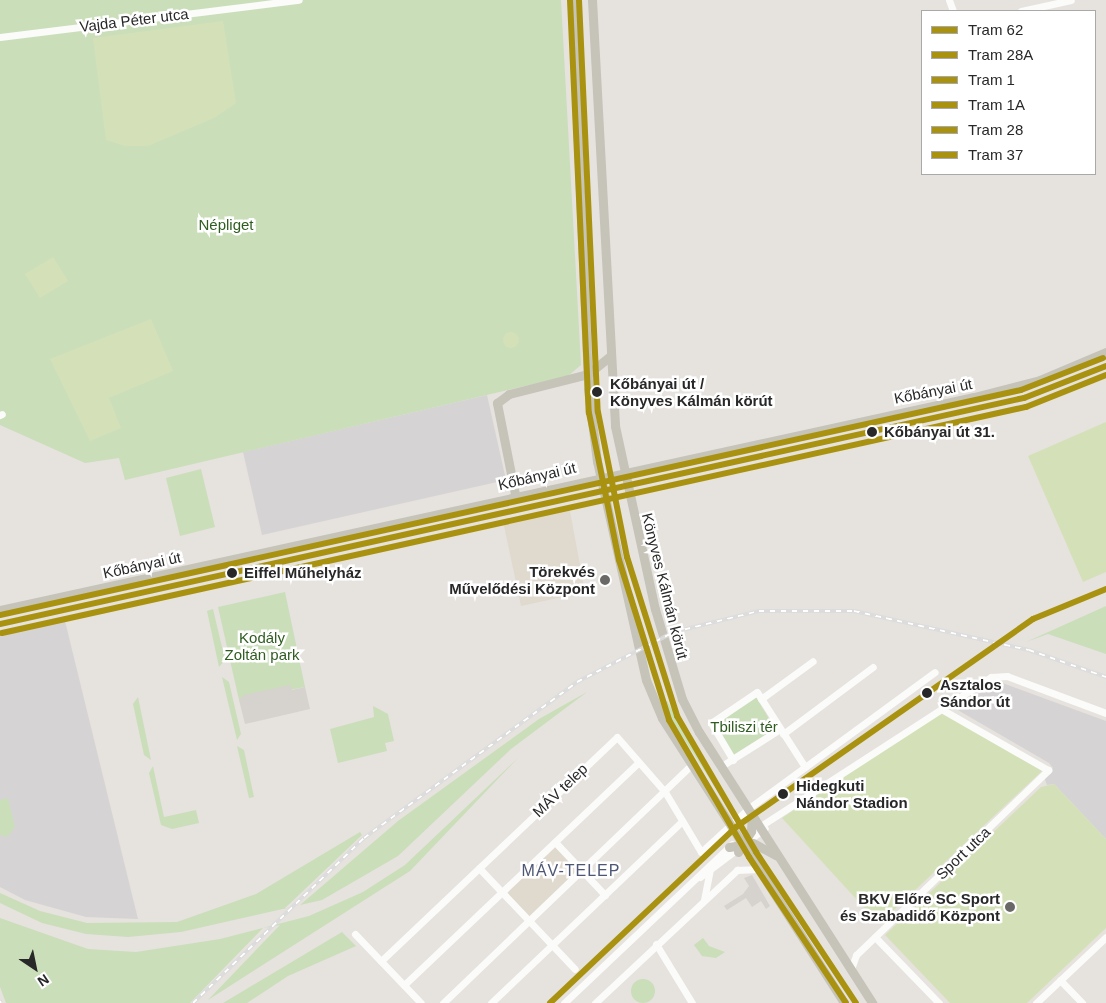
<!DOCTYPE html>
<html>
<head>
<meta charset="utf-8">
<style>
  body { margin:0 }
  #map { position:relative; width:1106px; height:1003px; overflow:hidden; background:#e6e2de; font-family:Helvetica,sans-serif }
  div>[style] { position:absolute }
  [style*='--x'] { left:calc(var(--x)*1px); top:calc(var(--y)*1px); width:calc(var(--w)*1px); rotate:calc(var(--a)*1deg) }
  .industrial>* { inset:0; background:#d6d3d5 }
  .education>* { inset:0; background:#e0d9cd }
  .green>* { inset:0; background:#cadeba }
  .round { border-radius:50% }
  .pitch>* { inset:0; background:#d4e1b8 }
  .plaza>* { inset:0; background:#d6d2ce }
  .minor>* { height:7px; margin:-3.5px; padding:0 3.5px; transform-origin:3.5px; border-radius:3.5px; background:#fbfbfa }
  .major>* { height:9px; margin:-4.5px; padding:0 4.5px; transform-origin:4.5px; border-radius:4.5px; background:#c6c3b9 }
  .rail>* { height:4px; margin-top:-2px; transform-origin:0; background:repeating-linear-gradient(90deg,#fff 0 5.5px,#dcdcdd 0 11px); box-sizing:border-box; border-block:1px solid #dcdcdd }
  .tram-1>* { height:6px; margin:-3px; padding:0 3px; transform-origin:3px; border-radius:3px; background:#a99210 }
  .tram-2>* { height:6px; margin:-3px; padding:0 3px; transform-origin:3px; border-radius:3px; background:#a99210 }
  .tram-3>* { height:6px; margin:-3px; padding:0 3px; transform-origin:3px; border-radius:3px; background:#a99210 }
  .tram-4>* { height:6px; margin:-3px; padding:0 3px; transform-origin:3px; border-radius:3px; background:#a99210 }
  .tram-5>* { height:6px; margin:-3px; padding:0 3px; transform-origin:3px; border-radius:3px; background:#a99210 }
  .tram-6>* { height:6px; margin:-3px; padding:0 3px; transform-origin:3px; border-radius:3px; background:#a99210 }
  .dots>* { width:14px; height:14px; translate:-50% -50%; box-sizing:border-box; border:2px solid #fff; border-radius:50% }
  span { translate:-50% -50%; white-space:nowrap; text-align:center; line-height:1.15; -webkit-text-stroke:5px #fff; paint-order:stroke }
  .street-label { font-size:15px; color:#282828 }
  .park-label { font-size:15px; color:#2f5d20 }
  .stop-label { font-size:15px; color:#282828; font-weight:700 }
  .left { translate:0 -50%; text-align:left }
  .poi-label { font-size:15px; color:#282828; font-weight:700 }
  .right { translate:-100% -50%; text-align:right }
  .neighbourhood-label { font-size:16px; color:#4d5674; letter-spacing:1px }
  .legend { position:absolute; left:921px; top:10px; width:175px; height:165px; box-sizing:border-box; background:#fff; border:1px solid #a9a9a9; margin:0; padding:6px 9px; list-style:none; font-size:15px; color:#282828 }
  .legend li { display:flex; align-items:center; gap:10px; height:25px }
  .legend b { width:25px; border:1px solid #a9a9a9 }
  .north { position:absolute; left:10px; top:943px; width:50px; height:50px; -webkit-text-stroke:4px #fff; paint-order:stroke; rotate:146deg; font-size:14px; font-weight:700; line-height:20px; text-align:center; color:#282828 }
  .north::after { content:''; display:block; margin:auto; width:18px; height:22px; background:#282828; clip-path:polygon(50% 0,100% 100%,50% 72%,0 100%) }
</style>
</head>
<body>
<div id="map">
  <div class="industrial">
    <div style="clip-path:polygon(487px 395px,506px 480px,262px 535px,243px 452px)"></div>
    <div style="clip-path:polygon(64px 617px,138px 919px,86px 917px,25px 900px,0 887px,0 634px)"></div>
    <div style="clip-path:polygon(997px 681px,1106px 721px,1106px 839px,1054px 784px,1047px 785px,1044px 777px,1053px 768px,1049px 763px,956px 709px)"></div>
  </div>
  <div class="education">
    <div style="clip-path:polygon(569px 506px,585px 592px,521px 606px,503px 521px)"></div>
    <div style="clip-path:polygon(554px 845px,578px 871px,529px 918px,505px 892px)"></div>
  </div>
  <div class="green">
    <div style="clip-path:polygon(0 0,561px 0,581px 365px,568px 376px,125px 480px,119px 458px,85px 463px,0 425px)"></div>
    <div style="clip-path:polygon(201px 469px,215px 527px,180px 536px,166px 478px)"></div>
    <div style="clip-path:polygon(285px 592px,305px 687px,239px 700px,218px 607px)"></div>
    <div style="clip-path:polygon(1106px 606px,1106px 654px,1048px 634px,1026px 642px)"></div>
    <div style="clip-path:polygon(213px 609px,225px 660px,219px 667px,207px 611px)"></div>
    <div style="clip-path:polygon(222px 677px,229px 682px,241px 734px,237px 740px)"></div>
    <div style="clip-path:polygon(587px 692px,511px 749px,398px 856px,322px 900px,181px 932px,128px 937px,86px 934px,42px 923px,0 903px,0 893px,40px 911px,87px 923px,177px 922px,256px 894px,360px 832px,362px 835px,284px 909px,300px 905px,398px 821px,539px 719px)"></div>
    <div style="clip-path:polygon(138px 697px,151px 760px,144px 755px,133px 704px)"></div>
    <div style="clip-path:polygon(756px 697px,775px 729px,733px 755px,715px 722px)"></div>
    <div style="clip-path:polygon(667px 701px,722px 793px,720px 795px,661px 703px)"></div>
    <div style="clip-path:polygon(373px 706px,388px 714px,394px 741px,385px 743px,387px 751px,338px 763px,330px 729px,374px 717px)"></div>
    <div style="clip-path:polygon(237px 746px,244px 750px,254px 797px,249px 798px)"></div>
    <div style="clip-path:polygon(518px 758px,410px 871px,208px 1000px,280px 925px,263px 928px,190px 1003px,6px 1003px,0 987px,0 918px,88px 949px,136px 952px,220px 939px,309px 916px,363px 892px,405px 865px)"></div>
    <div style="clip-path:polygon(153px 766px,164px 817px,196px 810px,199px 823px,172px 829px,161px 825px,149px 773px)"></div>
    <div style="clip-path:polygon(8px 798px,15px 827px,7px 837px,0 835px,0 800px)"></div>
    <div style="clip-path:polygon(342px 932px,356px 946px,288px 976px,247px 1003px,223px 1003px)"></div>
    <div style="clip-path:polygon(703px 938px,709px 946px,725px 952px,716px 958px,702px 956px,694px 945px)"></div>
    <div class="round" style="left:631px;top:979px;width:24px;height:24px"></div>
  </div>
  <div class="pitch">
    <div style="clip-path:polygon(223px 21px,236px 103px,214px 118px,148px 146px,125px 146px,106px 140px,93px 38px)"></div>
    <div style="clip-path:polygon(53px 257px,68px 281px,40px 298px,25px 274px)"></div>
    <div style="clip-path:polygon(151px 319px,173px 371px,109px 398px,121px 428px,90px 441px,50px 359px)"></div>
    <div class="round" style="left:503px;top:332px;width:16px;height:16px"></div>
    <div style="clip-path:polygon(1106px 422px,1106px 572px,1083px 582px,1028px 456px)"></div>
    <div style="clip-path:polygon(942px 712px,1042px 771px,879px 924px,782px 818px)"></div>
    <div style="clip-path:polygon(1054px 784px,1106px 839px,1106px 928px,1027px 1003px,950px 1003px,885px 935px,1041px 787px)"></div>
  </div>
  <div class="plaza">
    <div style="clip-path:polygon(290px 685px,292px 690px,305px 687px,310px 709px,245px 724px,239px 700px,244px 695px)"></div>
    <div style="clip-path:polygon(752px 875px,770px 906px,766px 909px,761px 901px,752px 907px,746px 898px,727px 910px,724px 906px,743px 894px,749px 886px,744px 878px)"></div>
  </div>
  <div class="minor">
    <div style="--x:949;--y:0;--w:12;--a:70"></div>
    <div style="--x:1021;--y:11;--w:51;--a:-12.4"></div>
    <div style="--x:0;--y:37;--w:301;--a:-7.1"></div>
    <div style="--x:0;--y:415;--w:2;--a:-27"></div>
    <div style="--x:761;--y:699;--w:64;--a:-36.2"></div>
    <div style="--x:783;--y:734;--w:112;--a:-36.7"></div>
    <div style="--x:733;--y:760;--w:43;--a:-120.7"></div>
    <div style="--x:711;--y:723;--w:55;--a:-34"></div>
    <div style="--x:757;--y:692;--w:89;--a:57.4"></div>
    <div style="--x:720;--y:767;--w:71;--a:-32.3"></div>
    <div style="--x:756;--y:829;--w:280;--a:-32.9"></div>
    <div style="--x:991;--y:677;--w:16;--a:-4"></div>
    <div style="--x:1007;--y:676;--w:106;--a:20.5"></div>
    <div style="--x:555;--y:842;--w:73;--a:46.7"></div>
    <div style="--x:479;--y:868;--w:139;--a:46.5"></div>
    <div style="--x:700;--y:877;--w:81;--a:-37"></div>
    <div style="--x:704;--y:900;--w:32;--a:-79"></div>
    <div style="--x:355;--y:934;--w:95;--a:46.3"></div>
    <div style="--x:875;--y:937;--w:92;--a:45.9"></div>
    <div style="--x:656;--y:944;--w:69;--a:58.6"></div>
    <div style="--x:381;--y:961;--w:325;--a:-43.5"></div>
    <div style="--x:617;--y:737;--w:73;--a:48.9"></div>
    <div style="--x:665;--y:792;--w:70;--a:59"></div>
    <div style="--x:701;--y:852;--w:65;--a:-42.5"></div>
    <div style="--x:749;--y:808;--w:230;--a:-36.2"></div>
    <div style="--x:851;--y:969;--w:15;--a:-70"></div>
    <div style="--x:856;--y:955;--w:267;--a:-43.9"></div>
    <div style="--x:1048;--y:770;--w:123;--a:-150.3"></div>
    <div style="--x:1060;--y:980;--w:32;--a:46"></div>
    <div style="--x:404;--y:985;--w:321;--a:-43.5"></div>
    <div style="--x:443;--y:1003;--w:345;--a:-43.8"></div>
    <div style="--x:491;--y:1003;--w:264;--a:-43.6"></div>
    <div style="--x:564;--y:1003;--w:231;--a:-43.4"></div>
    <div style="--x:595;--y:1003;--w:195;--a:-43.1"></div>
    <div style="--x:737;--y:870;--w:21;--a:-3"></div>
    <div style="--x:1036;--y:1003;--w:96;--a:-43.3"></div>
  </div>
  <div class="major">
    <div style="--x:572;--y:0;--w:389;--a:87.6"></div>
    <div style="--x:588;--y:389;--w:73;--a:82.9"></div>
    <div style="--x:597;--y:461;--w:224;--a:77.4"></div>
    <div style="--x:646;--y:680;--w:41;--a:67.2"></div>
    <div style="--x:662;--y:718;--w:338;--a:57.4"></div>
    <div style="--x:592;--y:0;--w:427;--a:86.9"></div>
    <div style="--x:615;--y:426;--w:187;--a:77.7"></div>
    <div style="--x:655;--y:609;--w:94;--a:73.3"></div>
    <div style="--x:682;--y:699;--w:37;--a:63"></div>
    <div style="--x:699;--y:732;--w:322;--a:57.4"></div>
    <div style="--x:515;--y:494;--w:93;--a:-101.2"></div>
    <div style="--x:497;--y:403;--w:15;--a:-37"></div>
    <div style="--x:509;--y:394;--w:81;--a:-14.2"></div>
    <div style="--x:588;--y:374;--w:27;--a:-39"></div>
    <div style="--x:0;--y:610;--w:997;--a:-12.34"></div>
    <div style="--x:974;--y:397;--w:68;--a:-14.4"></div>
    <div style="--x:1040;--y:380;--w:72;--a:-23"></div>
    <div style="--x:729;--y:847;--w:24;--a:-9"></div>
    <div style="--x:753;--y:843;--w:26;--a:28"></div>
    <div style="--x:738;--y:852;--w:25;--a:-58"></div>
    <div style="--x:751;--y:831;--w:17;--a:-87"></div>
  </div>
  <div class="rail">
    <div style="--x:0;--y:1001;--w:2;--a:63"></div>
    <div style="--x:193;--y:1003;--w:238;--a:-44"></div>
    <div style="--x:364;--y:838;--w:264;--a:-36.2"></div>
    <div style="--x:577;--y:682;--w:109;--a:-27.3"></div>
    <div style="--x:674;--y:632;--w:88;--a:-13.9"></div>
    <div style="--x:759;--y:611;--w:95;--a:0"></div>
    <div style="--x:854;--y:611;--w:179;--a:12.6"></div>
    <div style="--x:1029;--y:650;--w:82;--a:19.3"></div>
  </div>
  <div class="tram-1">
    <div style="--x:0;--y:624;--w:1049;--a:-12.45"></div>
    <div style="--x:1024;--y:398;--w:88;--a:-21.3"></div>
  </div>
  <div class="tram-2">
    <div style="--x:2;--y:633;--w:1049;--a:-12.45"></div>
    <div style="--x:1026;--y:407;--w:86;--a:-21.8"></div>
  </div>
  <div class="tram-3">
    <div style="--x:579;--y:0;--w:412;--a:87.4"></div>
    <div style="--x:598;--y:412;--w:148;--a:78.7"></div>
    <div style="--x:627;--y:557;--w:167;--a:72.5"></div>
    <div style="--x:677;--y:716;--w:157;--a:59.8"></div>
    <div style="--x:756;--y:852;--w:181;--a:56.5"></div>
  </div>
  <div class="tram-4">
    <div style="--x:570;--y:0;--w:413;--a:87.4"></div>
    <div style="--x:589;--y:413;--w:150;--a:78.5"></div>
    <div style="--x:619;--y:560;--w:168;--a:72.6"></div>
    <div style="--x:669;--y:720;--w:159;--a:59.7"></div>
    <div style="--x:749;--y:857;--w:175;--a:56.4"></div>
  </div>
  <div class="tram-5">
    <div style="--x:0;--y:615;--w:1045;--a:-12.43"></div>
    <div style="--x:1021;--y:390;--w:88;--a:-21.3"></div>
  </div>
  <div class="tram-6">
    <div style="--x:550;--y:1003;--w:256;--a:-43.4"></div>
    <div style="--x:736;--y:827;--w:363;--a:-35"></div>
    <div style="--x:1033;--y:619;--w:79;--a:-22.3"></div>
  </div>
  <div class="dots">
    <div style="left:597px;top:392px;background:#282828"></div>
    <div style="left:872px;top:432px;background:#282828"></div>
    <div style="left:232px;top:573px;background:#282828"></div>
    <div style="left:605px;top:580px;background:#6a6968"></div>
    <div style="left:927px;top:693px;background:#282828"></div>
    <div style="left:783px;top:794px;background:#282828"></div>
    <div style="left:1010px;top:907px;background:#6a6968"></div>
  </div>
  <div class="street-label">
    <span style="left:134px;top:20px;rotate:-7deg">Vajda Péter utca</span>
    <span style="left:933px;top:391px;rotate:-11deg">Kőbányai út</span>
    <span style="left:537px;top:476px;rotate:-13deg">Kőbányai út</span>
    <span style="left:142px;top:565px;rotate:-12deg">Kőbányai út</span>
    <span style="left:665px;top:586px;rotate:76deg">Könyves Kálmán körút</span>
    <span style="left:560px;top:790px;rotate:-44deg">MÁV telep</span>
    <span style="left:963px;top:853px;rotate:-44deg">Sport utca</span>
  </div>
  <div class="park-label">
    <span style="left:226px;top:225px">Népliget</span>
    <span style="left:262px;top:646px">Kodály<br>Zoltán park</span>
    <span style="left:744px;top:727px">Tbiliszi tér</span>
  </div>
  <div class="stop-label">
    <span class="left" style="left:610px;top:392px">Kőbányai út /<br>Könyves Kálmán körút</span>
    <span class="left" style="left:884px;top:432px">Kőbányai út 31.</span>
    <span class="left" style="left:244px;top:573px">Eiffel Műhelyház</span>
    <span class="left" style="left:940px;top:693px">Asztalos<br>Sándor út</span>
    <span class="left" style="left:796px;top:794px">Hidegkuti<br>Nándor Stadion</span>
  </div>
  <div class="poi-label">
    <span class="right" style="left:595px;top:580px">Törekvés<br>Művelődési Központ</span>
    <span class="right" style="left:1000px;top:907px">BKV Előre SC Sport<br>és Szabadidő Központ</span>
  </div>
  <div class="neighbourhood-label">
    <span style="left:571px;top:871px">MÁV-TELEP</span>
  </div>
  <ul class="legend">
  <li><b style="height:6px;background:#a99210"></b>Tram 62</li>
  <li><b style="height:6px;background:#a99210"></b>Tram 28A</li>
  <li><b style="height:6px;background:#a99210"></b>Tram 1</li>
  <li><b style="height:6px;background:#a99210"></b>Tram 1A</li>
  <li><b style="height:6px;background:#a99210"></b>Tram 28</li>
  <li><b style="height:6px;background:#a99210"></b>Tram 37</li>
  </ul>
  <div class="north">N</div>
</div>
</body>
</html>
